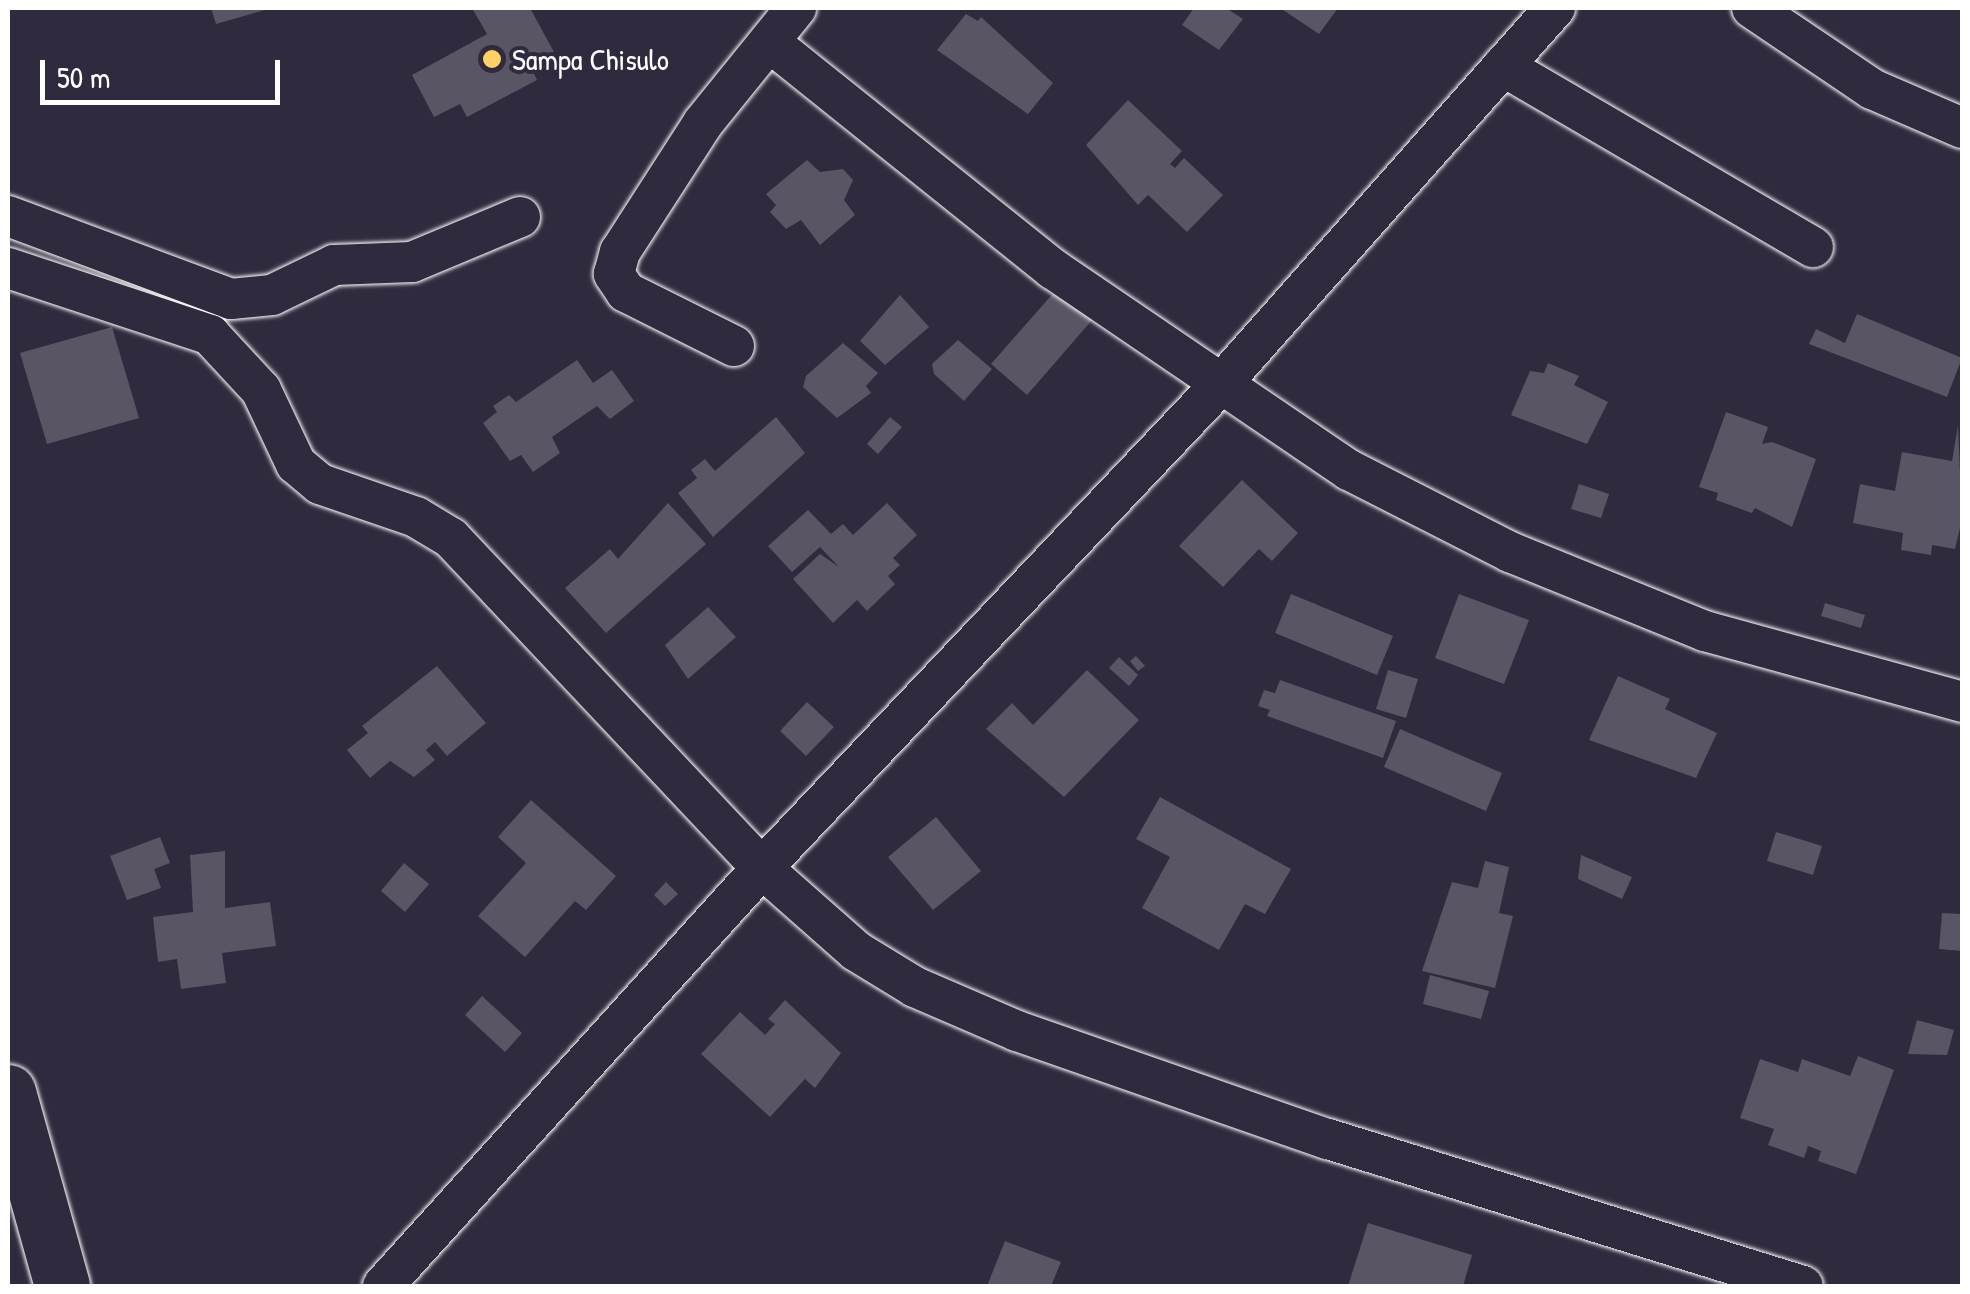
<!DOCTYPE html>
<html>
<head>
<meta charset="utf-8">
<style>
  body { margin:0 }
  #map { position:relative; width:1970px; height:1294px; overflow:hidden; background:#2f2a3d; font-family:"Patrick Hand",sans-serif }
  div>[style] { position:absolute }
  [style*='--x'] { left:calc(var(--x)*1px); top:calc(var(--y)*1px); width:calc(var(--w)*1px); rotate:calc(var(--a)*1deg) }
  .building>* { inset:0; background:#595564 }
  .roads { filter:drop-shadow(0 0 2px #fff) drop-shadow(0 0 2px #fff) }
  .minor>* { height:40px; margin:-20px; padding:0 20px; transform-origin:20px; border-radius:20px; background:#2f2a3d }
  .highway>* { height:55px; margin:-27.5px; padding:0 27.5px; transform-origin:27.5px; border-radius:27.5px; background:#2f2a3d }
  .dots>* { width:28px; height:28px; translate:-50% -50%; box-sizing:border-box; border:5px solid #2f2a3d; border-radius:50% }
  span { translate:-50% -50%; white-space:nowrap; text-align:center; line-height:1.15; -webkit-text-stroke:8px #2f2a3d; paint-order:stroke }
  .poi-label { font-size:30px; color:#fff }
  .left { translate:0 -50%; text-align:left }
  .frame { position:absolute; inset:0; border:10px solid #fff; pointer-events:none }
  .scale { position:absolute; left:40px; top:60px; width:240px; height:45px; box-sizing:border-box; border:5px solid #fff; border-top:0; padding-left:12px; font-size:30px; line-height:35px; white-space:nowrap; color:#fff; -webkit-text-stroke:8px #2f2a3d; paint-order:stroke }
</style>
</head>
<body>
<div id="map">
  <div class="building">
    <div style="clip-path:polygon(211px 8px,268px 8px,268px 9px,216px 24px)"></div>
    <div style="clip-path:polygon(472px 8px,530px 8px,554px 52px,530px 65px,537px 80px,467px 117px,460px 104px,434px 117px,412px 75px,487px 34px)"></div>
    <div style="clip-path:polygon(1194px 8px,1226px 8px,1243px 19px,1219px 50px,1182px 25px)"></div>
    <div style="clip-path:polygon(1280px 8px,1338px 8px,1319px 34px)"></div>
    <div style="clip-path:polygon(966px 14px,978px 21px,981px 17px,1053px 83px,1028px 114px,937px 50px)"></div>
    <div style="clip-path:polygon(1128px 100px,1182px 151px,1170px 164px,1175px 168px,1184px 158px,1223px 195px,1187px 232px,1148px 195px,1138px 205px,1086px 145px)"></div>
    <div style="clip-path:polygon(807px 160px,820px 172px,843px 169px,853px 180px,844px 200px,855px 215px,820px 245px,801px 220px,786px 229px,770px 212px,776px 205px,766px 194px)"></div>
    <div style="clip-path:polygon(1057px 289px,1093px 319px,1027px 395px,991px 364px)"></div>
    <div style="clip-path:polygon(900px 295px,929px 327px,885px 365px,860px 341px)"></div>
    <div style="clip-path:polygon(1857px 314px,1962px 358px,1947px 397px,1809px 344px,1816px 329px,1845px 343px)"></div>
    <div style="clip-path:polygon(112px 327px,139px 418px,47px 444px,20px 353px)"></div>
    <div style="clip-path:polygon(958px 340px,992px 369px,964px 401px,934px 374px,932px 364px)"></div>
    <div style="clip-path:polygon(843px 343px,878px 373px,866px 386px,871px 393px,837px 418px,803px 387px,806px 376px)"></div>
    <div style="clip-path:polygon(577px 360px,593px 383px,612px 370px,634px 401px,610px 419px,597px 406px,552px 437px,560px 453px,533px 472px,521px 455px,510px 461px,483px 423px,497px 412px,493px 406px,509px 395px,516px 402px)"></div>
    <div style="clip-path:polygon(1548px 363px,1579px 376px,1574px 385px,1608px 402px,1587px 444px,1511px 415px,1530px 371px,1544px 373px)"></div>
    <div style="clip-path:polygon(1726px 412px,1768px 427px,1762px 444px,1772px 442px,1816px 459px,1792px 527px,1755px 508px,1752px 513px,1716px 500px,1718px 493px,1699px 487px)"></div>
    <div style="clip-path:polygon(776px 417px,805px 453px,713px 537px,678px 493px,697px 478px,691px 470px,705px 459px,715px 471px)"></div>
    <div style="clip-path:polygon(890px 417px,902px 427px,878px 454px,867px 444px)"></div>
    <div style="clip-path:polygon(1958px 425px,1962px 519px,1955px 549px,1932px 545px,1931px 555px,1901px 550px,1903px 533px,1853px 523px,1860px 484px,1895px 491px,1902px 452px,1952px 461px)"></div>
    <div style="clip-path:polygon(1242px 480px,1298px 533px,1272px 561px,1259px 549px,1223px 587px,1179px 546px)"></div>
    <div style="clip-path:polygon(1579px 484px,1609px 494px,1601px 518px,1571px 509px)"></div>
    <div style="clip-path:polygon(668px 503px,706px 544px,606px 633px,565px 588px,610px 549px,618px 559px)"></div>
    <div style="clip-path:polygon(887px 503px,917px 535px,893px 558px,900px 565px,888px 576px,895px 584px,867px 611px,857px 600px,833px 623px,793px 579px,820px 554px,839px 567px,820px 547px,792px 572px,768px 546px,808px 510px,831px 534px,843px 524px,853px 535px)"></div>
    <div style="clip-path:polygon(1291px 594px,1393px 636px,1377px 675px,1275px 633px)"></div>
    <div style="clip-path:polygon(1459px 594px,1529px 620px,1504px 684px,1435px 658px)"></div>
    <div style="clip-path:polygon(1825px 603px,1865px 615px,1861px 628px,1821px 616px)"></div>
    <div style="clip-path:polygon(708px 607px,736px 637px,688px 679px,665px 645px)"></div>
    <div style="clip-path:polygon(1136px 656px,1145px 666px,1138px 671px,1130px 661px)"></div>
    <div style="clip-path:polygon(1119px 657px,1138px 675px,1129px 686px,1109px 668px)"></div>
    <div style="clip-path:polygon(437px 666px,486px 723px,447px 756px,435px 742px,426px 750px,435px 760px,414px 777px,390px 761px,370px 778px,347px 750px,368px 733px,362px 726px)"></div>
    <div style="clip-path:polygon(1087px 670px,1139px 720px,1064px 797px,986px 729px,1012px 703px,1033px 725px)"></div>
    <div style="clip-path:polygon(1388px 670px,1418px 679px,1406px 718px,1376px 709px)"></div>
    <div style="clip-path:polygon(1618px 676px,1670px 699px,1665px 709px,1717px 733px,1696px 778px,1589px 740px)"></div>
    <div style="clip-path:polygon(1280px 680px,1396px 721px,1383px 758px,1267px 716px,1270px 710px,1258px 706px,1264px 690px,1275px 693px)"></div>
    <div style="clip-path:polygon(807px 702px,834px 727px,806px 756px,780px 731px)"></div>
    <div style="clip-path:polygon(1400px 729px,1502px 773px,1486px 811px,1384px 767px)"></div>
    <div style="clip-path:polygon(1160px 797px,1291px 869px,1265px 914px,1245px 904px,1219px 950px,1142px 908px,1170px 857px,1136px 839px)"></div>
    <div style="clip-path:polygon(531px 800px,616px 876px,586px 910px,575px 901px,525px 957px,478px 916px,526px 863px,498px 837px)"></div>
    <div style="clip-path:polygon(936px 817px,981px 871px,933px 910px,888px 857px)"></div>
    <div style="clip-path:polygon(1776px 832px,1822px 846px,1813px 875px,1767px 861px)"></div>
    <div style="clip-path:polygon(160px 837px,170px 863px,154px 869px,161px 888px,127px 900px,110px 856px)"></div>
    <div style="clip-path:polygon(225px 851px,225px 908px,270px 902px,276px 946px,222px 953px,226px 983px,181px 989px,177px 959px,158px 962px,153px 917px,193px 912px,190px 855px)"></div>
    <div style="clip-path:polygon(1581px 855px,1632px 877px,1622px 899px,1578px 879px)"></div>
    <div style="clip-path:polygon(1485px 861px,1509px 867px,1499px 913px,1513px 916px,1495px 988px,1422px 971px,1452px 882px,1478px 888px)"></div>
    <div style="clip-path:polygon(404px 863px,429px 884px,405px 912px,381px 891px)"></div>
    <div style="clip-path:polygon(666px 882px,678px 894px,665px 906px,654px 895px)"></div>
    <div style="clip-path:polygon(1942px 913px,1962px 914px,1962px 951px,1939px 949px)"></div>
    <div style="clip-path:polygon(1430px 975px,1489px 991px,1481px 1019px,1423px 1004px)"></div>
    <div style="clip-path:polygon(482px 996px,522px 1033px,505px 1052px,465px 1015px)"></div>
    <div style="clip-path:polygon(785px 1000px,841px 1053px,815px 1088px,805px 1079px,770px 1117px,701px 1054px,740px 1012px,765px 1035px,775px 1024px,768px 1019px)"></div>
    <div style="clip-path:polygon(1917px 1020px,1954px 1030px,1947px 1055px,1908px 1054px)"></div>
    <div style="clip-path:polygon(1858px 1056px,1894px 1070px,1856px 1174px,1818px 1161px,1821px 1151px,1808px 1146px,1804px 1158px,1768px 1145px,1774px 1129px,1740px 1118px,1760px 1059px,1798px 1072px,1802px 1059px,1850px 1076px)"></div>
    <div style="clip-path:polygon(1368px 1223px,1472px 1255px,1463px 1286px,1348px 1286px)"></div>
    <div style="clip-path:polygon(1005px 1241px,1061px 1262px,1051px 1286px,987px 1286px)"></div>
  </div>
  <div class="roads">
    <div class="minor">
      <div style="--x:1752;--y:8;--w:145;--a:34"></div>
      <div style="--x:1872;--y:89;--w:98;--a:23.4"></div>
      <div style="--x:772;--y:44;--w:360;--a:38.7"></div>
      <div style="--x:1053;--y:269;--w:358;--a:34.2"></div>
      <div style="--x:1349;--y:470;--w:181;--a:27"></div>
      <div style="--x:1510;--y:552;--w:210;--a:22.1"></div>
      <div style="--x:1705;--y:631;--w:267;--a:15.4"></div>
      <div style="--x:1503;--y:66;--w:359;--a:30.3"></div>
      <div style="--x:8;--y:216;--w:238;--a:20.4"></div>
      <div style="--x:231;--y:299;--w:41;--a:-5.6"></div>
      <div style="--x:272;--y:295;--w:69;--a:-25.8"></div>
      <div style="--x:334;--y:265;--w:78;--a:-2.2"></div>
      <div style="--x:412;--y:262;--w:117;--a:-22.6"></div>
      <div style="--x:8;--y:268;--w:213;--a:18.3"></div>
      <div style="--x:210;--y:335;--w:75;--a:47.2"></div>
      <div style="--x:261;--y:390;--w:82;--a:64.7"></div>
      <div style="--x:296;--y:464;--w:31;--a:40"></div>
      <div style="--x:320;--y:484;--w:102;--a:19"></div>
      <div style="--x:416;--y:517;--w:41;--a:31"></div>
      <div style="--x:451;--y:538;--w:453;--a:46.7"></div>
      <div style="--x:762;--y:868;--w:125;--a:41.4"></div>
      <div style="--x:856;--y:951;--w:69;--a:31.4"></div>
      <div style="--x:915;--y:987;--w:111;--a:23.3"></div>
      <div style="--x:1017;--y:1031;--w:329;--a:19.2"></div>
      <div style="--x:1328;--y:1139;--w:497;--a:17.2"></div>
      <div style="--x:734;--y:346;--w:121;--a:-153.4"></div>
      <div style="--x:626;--y:292;--w:22;--a:-124"></div>
      <div style="--x:614;--y:274;--w:23;--a:-75"></div>
      <div style="--x:620;--y:252;--w:153;--a:-57.2"></div>
      <div style="--x:703;--y:123;--w:148;--a:-51"></div>
      <div style="--x:383;--y:1286;--w:564;--a:-47.8"></div>
      <div style="--x:762;--y:868;--w:667;--a:-46.52"></div>
      <div style="--x:1221;--y:384;--w:503;--a:-48.39"></div>
    </div>
    <div class="highway">
      <div style="--x:8;--y:1092;--w:201;--a:74.4"></div>
    </div>
  </div>
  <div class="dots">
    <div style="left:492px;top:59px;background:#ffd166"></div>
  </div>
  <div class="poi-label">
    <span class="left" style="left:512px;top:59px">Sampa Chisulo</span>
  </div>
  <div class="frame"></div>
  <div class="scale">50 m</div>
</div>
</body>
</html>
